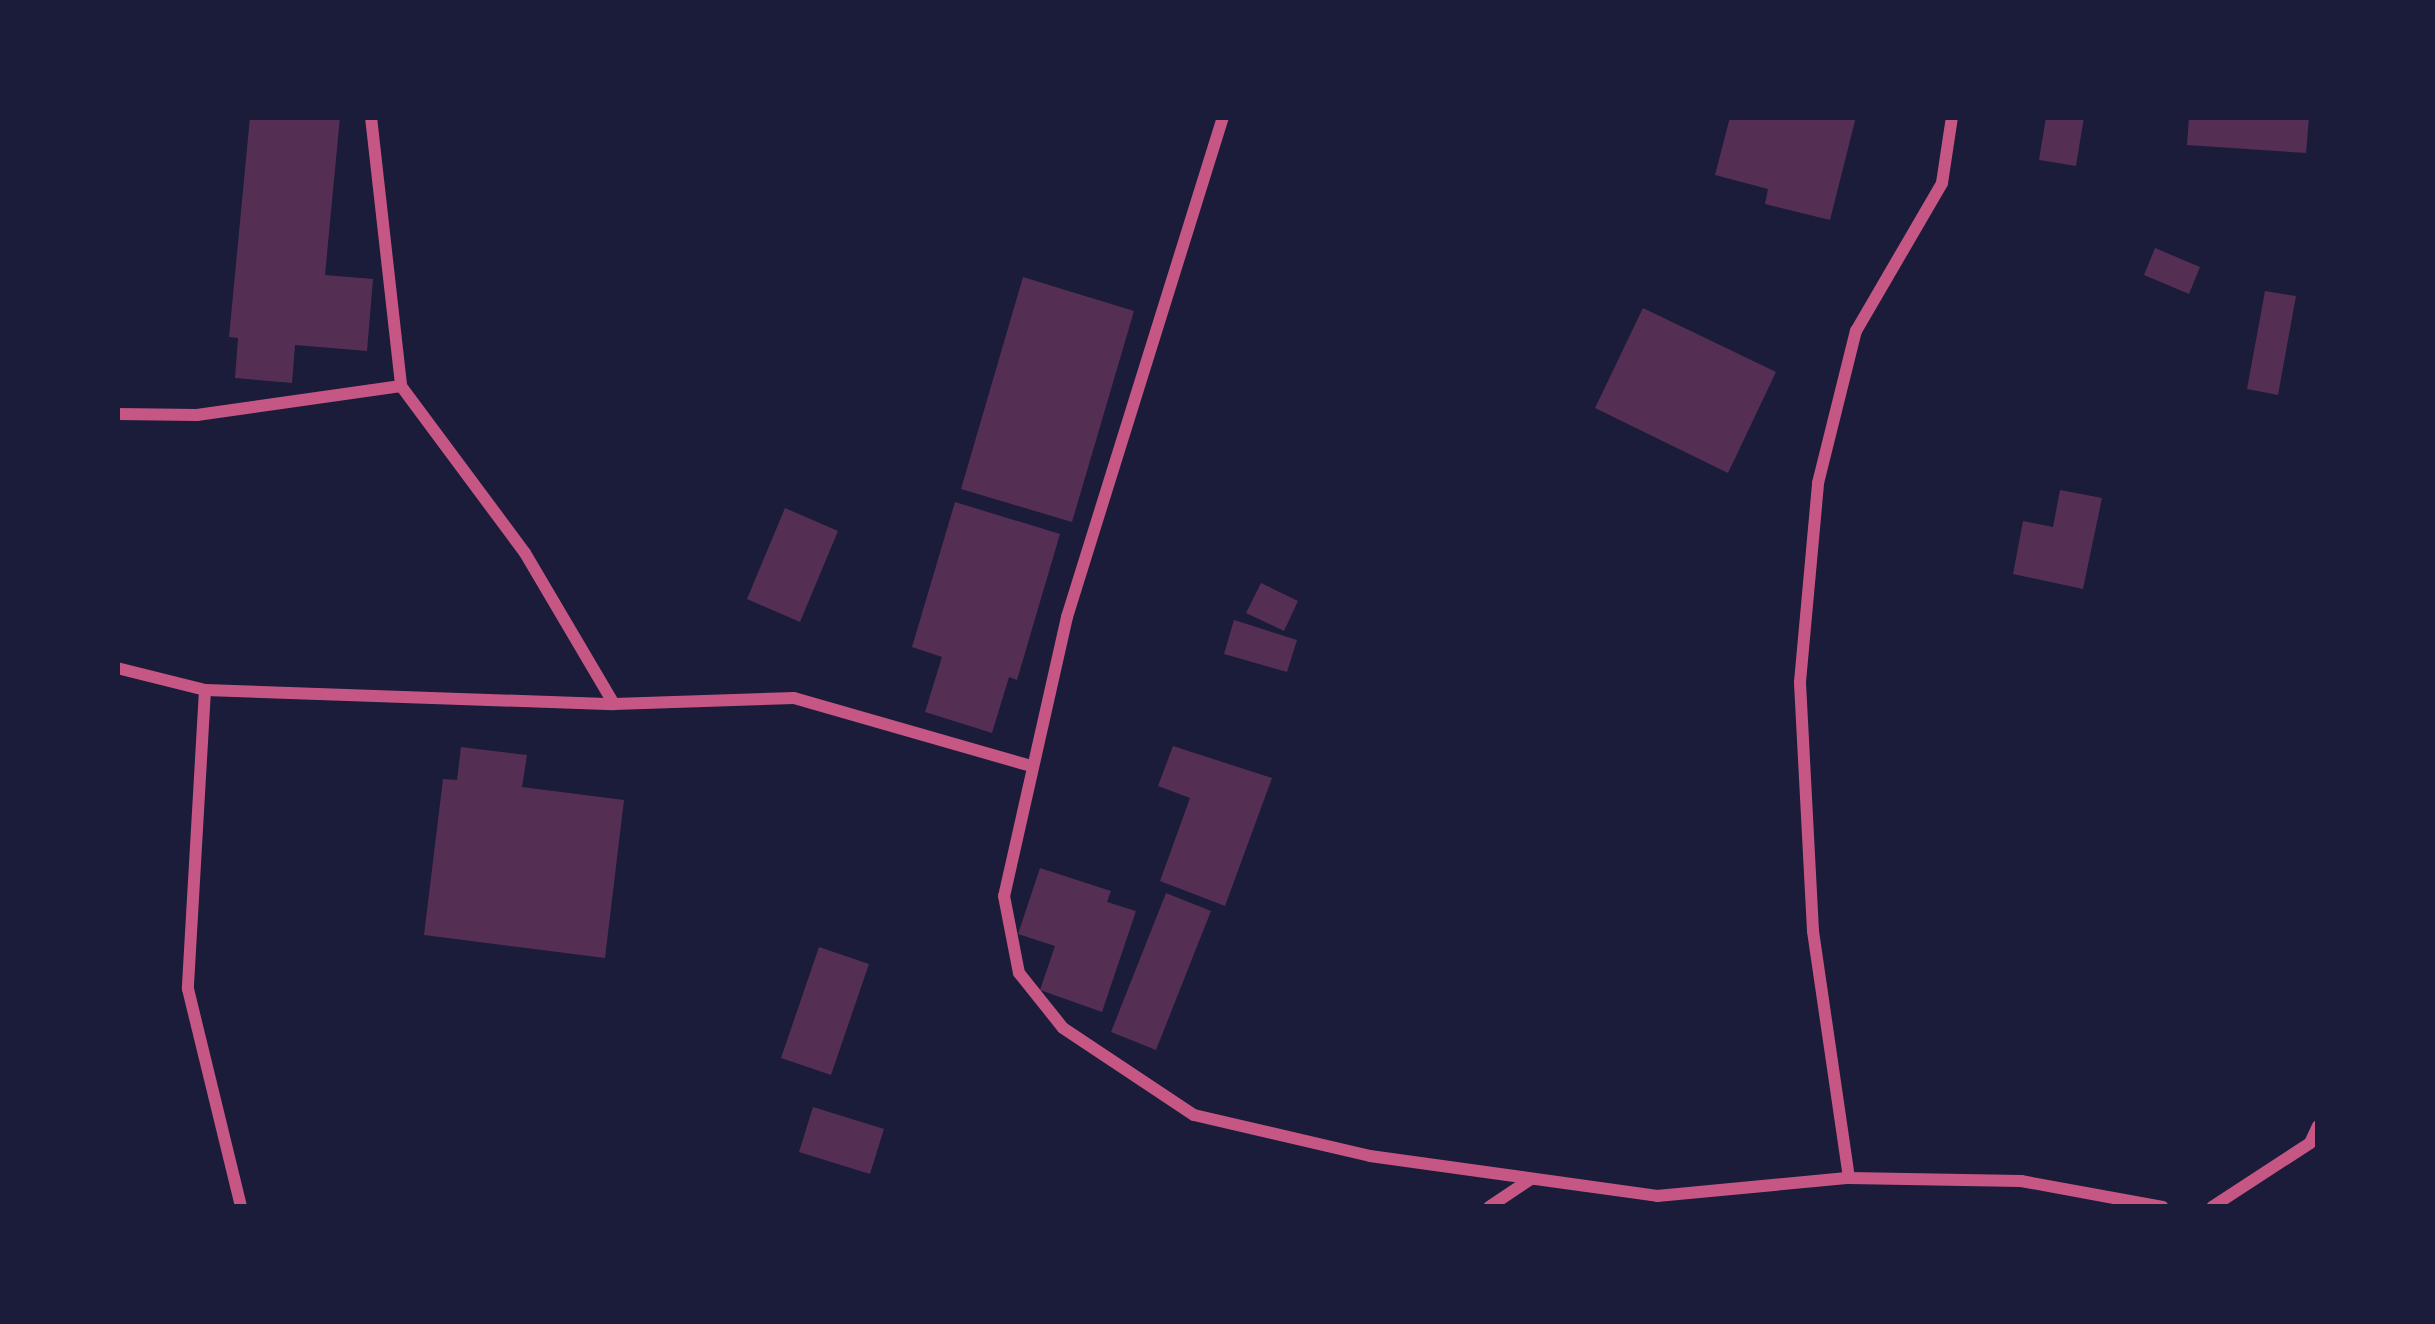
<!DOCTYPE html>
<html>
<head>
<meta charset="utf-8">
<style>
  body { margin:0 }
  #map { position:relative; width:2435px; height:1324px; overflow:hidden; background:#1b1b3a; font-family:Poppins,sans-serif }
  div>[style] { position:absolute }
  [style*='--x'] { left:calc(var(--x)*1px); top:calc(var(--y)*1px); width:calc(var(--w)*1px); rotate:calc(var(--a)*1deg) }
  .building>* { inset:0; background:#542f53 }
  .minor>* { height:12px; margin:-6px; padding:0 6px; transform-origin:6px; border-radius:6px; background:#c65784 }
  span { translate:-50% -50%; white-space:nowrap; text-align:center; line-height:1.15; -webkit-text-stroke:9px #1b1b3a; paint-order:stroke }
  .frame { position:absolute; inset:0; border:120px solid #1b1b3a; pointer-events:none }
</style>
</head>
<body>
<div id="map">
  <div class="building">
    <div style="clip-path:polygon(250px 117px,340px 117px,325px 275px,373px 279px,367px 351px,295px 345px,292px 383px,235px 378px,238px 338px,229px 337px)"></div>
    <div style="clip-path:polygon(1730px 117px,1856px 117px,1830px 220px,1765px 204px,1768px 189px,1715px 175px)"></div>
    <div style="clip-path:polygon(2046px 117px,2084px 117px,2076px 166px,2039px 160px)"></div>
    <div style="clip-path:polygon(2189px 117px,2309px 117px,2306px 153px,2187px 145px)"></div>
    <div style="clip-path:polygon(2155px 248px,2200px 267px,2189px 294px,2144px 275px)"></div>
    <div style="clip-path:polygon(1023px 277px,1134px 311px,1072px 522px,961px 489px)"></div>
    <div style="clip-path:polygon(2265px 291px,2296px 296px,2278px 395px,2247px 389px)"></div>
    <div style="clip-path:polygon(1643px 308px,1776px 372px,1728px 473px,1595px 408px)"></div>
    <div style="clip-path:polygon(2060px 490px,2102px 498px,2083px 589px,2013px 574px,2023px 521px,2053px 527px)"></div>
    <div style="clip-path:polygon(955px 502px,1060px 534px,1017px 680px,1009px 677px,992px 733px,925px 712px,942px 657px,912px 647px)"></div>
    <div style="clip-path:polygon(785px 508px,838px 531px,800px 622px,747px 599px)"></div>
    <div style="clip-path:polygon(1261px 583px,1298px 601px,1284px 631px,1246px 613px)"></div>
    <div style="clip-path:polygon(1234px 620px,1297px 640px,1287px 672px,1224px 654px)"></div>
    <div style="clip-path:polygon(1173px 746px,1272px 778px,1225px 906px,1160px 881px,1190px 798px,1158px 786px)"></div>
    <div style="clip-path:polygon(461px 747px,527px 755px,522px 787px,624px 800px,605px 958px,424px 935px,443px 779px,457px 780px)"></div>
    <div style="clip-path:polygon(1040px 868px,1111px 891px,1107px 902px,1136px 911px,1102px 1012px,1040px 990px,1055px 946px,1018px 934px)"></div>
    <div style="clip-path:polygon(1166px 893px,1211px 911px,1156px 1050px,1111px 1032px)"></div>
    <div style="clip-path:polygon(819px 947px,869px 964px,831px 1075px,781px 1058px)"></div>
    <div style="clip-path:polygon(813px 1107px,884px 1129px,870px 1174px,799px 1152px)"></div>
  </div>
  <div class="minor">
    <div style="--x:371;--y:117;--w:271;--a:83.6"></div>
    <div style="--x:401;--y:386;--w:208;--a:53.4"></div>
    <div style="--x:525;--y:553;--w:175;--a:59.5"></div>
    <div style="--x:1223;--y:117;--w:524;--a:107.33"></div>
    <div style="--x:1067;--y:617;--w:286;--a:102.7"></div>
    <div style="--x:1004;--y:896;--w:78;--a:79"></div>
    <div style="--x:1019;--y:973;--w:70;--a:51.3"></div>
    <div style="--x:1063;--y:1028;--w:157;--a:33.6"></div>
    <div style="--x:1194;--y:1115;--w:181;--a:13.1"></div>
    <div style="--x:1370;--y:1156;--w:290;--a:7.9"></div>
    <div style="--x:1657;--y:1196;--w:193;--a:-5.4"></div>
    <div style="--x:1849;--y:1178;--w:172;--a:1"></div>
    <div style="--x:2021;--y:1181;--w:144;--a:10.4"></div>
    <div style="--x:117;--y:414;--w:80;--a:0.7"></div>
    <div style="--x:197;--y:415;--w:206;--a:-8.1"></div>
    <div style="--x:117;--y:668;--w:91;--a:14"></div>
    <div style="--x:205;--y:690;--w:409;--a:2"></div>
    <div style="--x:614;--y:704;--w:180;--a:-1.9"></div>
    <div style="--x:794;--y:698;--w:247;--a:16"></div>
    <div style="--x:205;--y:690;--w:299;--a:93.3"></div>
    <div style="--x:188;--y:989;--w:224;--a:76.3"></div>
    <div style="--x:1849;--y:1178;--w:250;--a:-98.3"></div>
    <div style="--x:1813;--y:931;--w:249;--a:-93"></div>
    <div style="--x:1800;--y:682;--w:200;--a:-84.8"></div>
    <div style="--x:1818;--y:483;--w:157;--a:-76"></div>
    <div style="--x:1856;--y:331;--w:171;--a:-59.8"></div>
    <div style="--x:1942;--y:183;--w:67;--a:-81.4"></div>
    <div style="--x:1489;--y:1207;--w:50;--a:-33.7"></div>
    <div style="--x:2212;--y:1207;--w:117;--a:-33.1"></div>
    <div style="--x:2310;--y:1143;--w:19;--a:-65"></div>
  </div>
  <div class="frame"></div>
</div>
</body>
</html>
